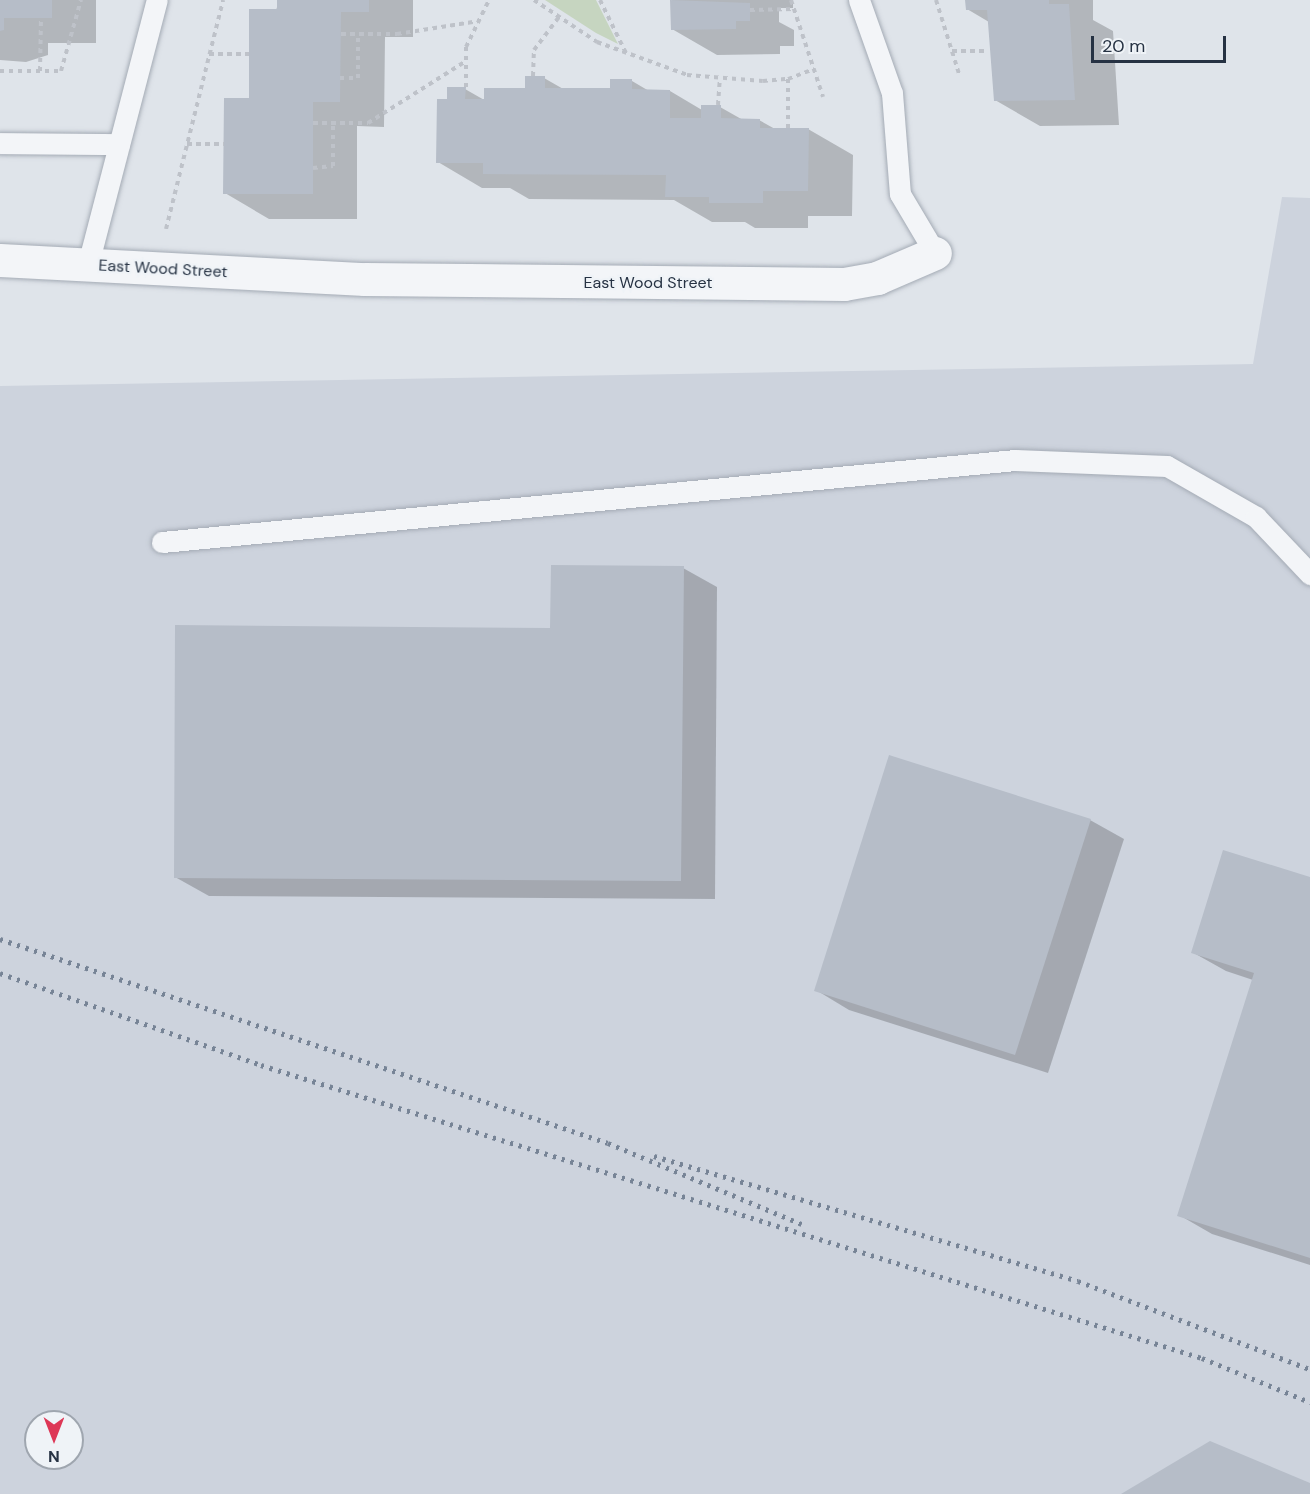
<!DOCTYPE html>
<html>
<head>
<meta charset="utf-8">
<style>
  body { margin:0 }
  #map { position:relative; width:1310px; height:1494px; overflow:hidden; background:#dfe4ea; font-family:"DM Sans",sans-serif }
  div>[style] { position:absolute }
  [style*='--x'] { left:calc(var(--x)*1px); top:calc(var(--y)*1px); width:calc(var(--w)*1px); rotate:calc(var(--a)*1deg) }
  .built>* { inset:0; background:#cdd3dd }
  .green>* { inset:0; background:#c6d5c0 }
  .shadow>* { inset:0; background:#0003 }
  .building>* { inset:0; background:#b6bdc8 }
  .path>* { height:4px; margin-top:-2px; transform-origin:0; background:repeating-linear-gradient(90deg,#bec2c9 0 4.5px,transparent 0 9px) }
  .roads { filter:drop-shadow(0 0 2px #a4abb5) drop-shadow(0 0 2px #a4abb5) }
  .lane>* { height:21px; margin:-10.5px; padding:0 10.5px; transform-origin:10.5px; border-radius:10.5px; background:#f3f5f8 }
  .street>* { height:33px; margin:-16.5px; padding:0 16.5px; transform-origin:16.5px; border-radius:16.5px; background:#f3f5f8 }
  .rail>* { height:4.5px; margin-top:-2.25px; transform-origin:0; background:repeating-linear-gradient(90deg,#778496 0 3px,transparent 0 9px) }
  span { translate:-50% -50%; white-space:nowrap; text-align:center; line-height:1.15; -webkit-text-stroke:4.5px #eff3f7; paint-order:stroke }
  .street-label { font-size:16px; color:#263243 }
  .north { position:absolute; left:24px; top:1410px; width:60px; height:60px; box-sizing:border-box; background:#eff3f7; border:2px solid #9fa6af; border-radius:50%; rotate:180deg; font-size:16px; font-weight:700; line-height:24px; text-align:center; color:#263243 }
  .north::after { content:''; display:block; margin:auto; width:21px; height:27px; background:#dd3756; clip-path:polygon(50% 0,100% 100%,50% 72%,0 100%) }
  .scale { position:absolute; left:1091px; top:36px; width:135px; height:27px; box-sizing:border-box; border:3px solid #263243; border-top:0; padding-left:8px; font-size:18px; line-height:21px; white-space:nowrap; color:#263243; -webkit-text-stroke:4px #eff3f7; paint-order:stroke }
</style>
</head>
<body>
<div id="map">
  <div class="built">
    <div style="clip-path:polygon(evenodd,1282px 197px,1310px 198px,1310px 1494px,0 1494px,0 386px,1253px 364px,1282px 197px,36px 1422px,72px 1422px,72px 1458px,36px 1458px,36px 1422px)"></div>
  </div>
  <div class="green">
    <div style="clip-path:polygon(545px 0,596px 0,618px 44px,596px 33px)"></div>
  </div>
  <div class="shadow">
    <div style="clip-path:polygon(0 0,96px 0,96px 43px,48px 43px,48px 55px,26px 62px,0 60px)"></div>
    <div style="clip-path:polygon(279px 0,413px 0,413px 37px,385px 37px,384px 127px,357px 126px,357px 219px,269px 219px,225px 193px)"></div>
    <div style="clip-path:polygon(672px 0,793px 0,793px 8px,779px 8px,779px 22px,794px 30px,794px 46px,780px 46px,780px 54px,717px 55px,672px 29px)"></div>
    <div style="clip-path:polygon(967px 0,1093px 0,1093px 20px,1113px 31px,1119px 125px,1040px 126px,995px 100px,989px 22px,967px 9px)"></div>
    <div style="clip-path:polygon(544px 78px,565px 90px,612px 90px,632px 81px,649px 91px,670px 91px,702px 110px,720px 107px,743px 120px,759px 120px,775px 129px,808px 129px,853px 155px,852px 216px,808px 216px,808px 228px,755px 228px,745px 222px,712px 222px,674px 200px,529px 199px,510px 188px,482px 188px,438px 162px,449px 101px,465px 89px,486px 101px,526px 90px)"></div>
    <div style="clip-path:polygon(683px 568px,717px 587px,715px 899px,209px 896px,175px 877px,552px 630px)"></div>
    <div style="clip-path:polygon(1090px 820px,1124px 839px,1048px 1073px,849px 1010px,816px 990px)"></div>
    <div style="clip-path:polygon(1310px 879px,1310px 1265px,1212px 1234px,1179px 1215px,1253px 980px,1226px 971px,1192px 952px)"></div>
  </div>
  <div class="building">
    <div style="clip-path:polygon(0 0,52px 0,52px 18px,4px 18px,4px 30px,0 31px)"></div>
    <div style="clip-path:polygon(277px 0,369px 0,369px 12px,341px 12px,340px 102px,313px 102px,313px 194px,223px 194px,224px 98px,249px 98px,249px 9px,277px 9px)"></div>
    <div style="clip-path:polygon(670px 0,750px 3px,750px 21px,736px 21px,736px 29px,671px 30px)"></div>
    <div style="clip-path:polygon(965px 0,1049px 0,1049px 4px,1069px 4px,1075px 100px,994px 101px,987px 10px,966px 10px)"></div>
    <div style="clip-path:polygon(525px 76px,545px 76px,545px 88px,610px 88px,610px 79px,632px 79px,632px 89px,670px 90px,670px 118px,701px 118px,701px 105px,721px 105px,721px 118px,760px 119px,760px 128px,809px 128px,808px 191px,763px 191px,763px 203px,709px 203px,709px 197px,665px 197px,666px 175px,483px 174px,483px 163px,436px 163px,437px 99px,447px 99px,447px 87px,466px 87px,465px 99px,484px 99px,484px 88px,525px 88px)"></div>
    <div style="clip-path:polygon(551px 565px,684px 566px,681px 881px,174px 878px,175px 625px,550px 628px)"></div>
    <div style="clip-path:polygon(889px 755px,1091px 819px,1015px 1055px,814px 991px)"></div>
    <div style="clip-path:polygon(1223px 850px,1310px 877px,1310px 1258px,1177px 1216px,1254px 973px,1191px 953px)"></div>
    <div style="clip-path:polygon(1210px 1441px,1310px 1483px,1310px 1494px,1121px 1494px)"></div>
  </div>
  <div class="path">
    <div style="--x:534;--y:0;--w:76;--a:33.7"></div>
    <div style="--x:597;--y:42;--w:96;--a:20.1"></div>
    <div style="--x:687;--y:75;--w:76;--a:4.5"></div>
    <div style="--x:763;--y:81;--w:25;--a:-5"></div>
    <div style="--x:788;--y:79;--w:28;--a:-21"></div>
    <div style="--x:600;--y:0;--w:61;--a:63.9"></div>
    <div style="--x:791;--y:0;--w:102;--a:71.7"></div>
    <div style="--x:936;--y:0;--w:77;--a:72.7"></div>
    <div style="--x:750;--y:10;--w:44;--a:-1.3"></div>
    <div style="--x:341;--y:34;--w:56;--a:0"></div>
    <div style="--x:397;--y:34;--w:83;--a:-9"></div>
    <div style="--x:952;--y:51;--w:35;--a:0"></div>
    <div style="--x:209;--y:54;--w:40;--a:0"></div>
    <div style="--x:0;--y:71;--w:61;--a:0"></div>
    <div style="--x:61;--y:71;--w:74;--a:-74.3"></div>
    <div style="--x:40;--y:71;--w:53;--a:-88.9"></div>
    <div style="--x:533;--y:76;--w:26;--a:-88"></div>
    <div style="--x:534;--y:50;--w:41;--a:-52.9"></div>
    <div style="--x:340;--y:78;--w:18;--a:0"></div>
    <div style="--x:358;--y:78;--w:44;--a:-90"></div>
    <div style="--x:788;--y:79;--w:49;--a:90"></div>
    <div style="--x:466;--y:87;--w:40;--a:-90"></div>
    <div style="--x:466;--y:47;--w:52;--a:-63.9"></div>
    <div style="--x:718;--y:105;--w:26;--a:-86"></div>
    <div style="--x:313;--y:123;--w:55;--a:0"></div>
    <div style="--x:368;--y:123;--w:116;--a:-32.3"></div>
    <div style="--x:187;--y:144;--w:37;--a:0"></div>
    <div style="--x:313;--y:168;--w:20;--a:-6"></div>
    <div style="--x:333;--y:166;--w:43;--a:-90"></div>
    <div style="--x:166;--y:229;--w:236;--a:-76"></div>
  </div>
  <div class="roads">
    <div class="lane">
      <div style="--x:859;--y:0;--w:99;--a:70.5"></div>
      <div style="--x:892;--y:93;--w:101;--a:85.5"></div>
      <div style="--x:900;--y:194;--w:69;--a:59.3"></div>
      <div style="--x:0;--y:143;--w:119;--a:0.5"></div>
      <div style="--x:88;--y:264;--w:273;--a:-75.4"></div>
      <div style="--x:162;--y:542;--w:857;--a:-5.49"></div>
      <div style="--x:1015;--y:460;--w:152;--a:2.3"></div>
      <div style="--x:1167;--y:466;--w:103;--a:29.8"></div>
      <div style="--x:1256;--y:517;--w:79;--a:46.5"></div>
    </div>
    <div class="street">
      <div style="--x:0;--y:260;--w:365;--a:3"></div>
      <div style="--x:365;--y:279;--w:479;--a:0.6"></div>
      <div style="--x:844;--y:284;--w:34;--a:-10"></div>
      <div style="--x:877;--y:278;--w:63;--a:-23.3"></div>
    </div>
  </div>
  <div class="rail">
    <div style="--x:0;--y:939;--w:641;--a:18.55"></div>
    <div style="--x:608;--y:1143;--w:210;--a:22.7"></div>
    <div style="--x:0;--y:973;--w:277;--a:19.4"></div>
    <div style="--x:261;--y:1065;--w:986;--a:17.3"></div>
    <div style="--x:1202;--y:1358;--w:117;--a:22.2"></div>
    <div style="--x:654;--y:1156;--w:442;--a:16.4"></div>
    <div style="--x:1078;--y:1281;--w:248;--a:20.8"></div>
  </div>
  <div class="street-label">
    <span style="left:163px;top:269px;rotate:3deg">East Wood Street</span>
    <span style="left:648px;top:283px">East Wood Street</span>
  </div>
  <div class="north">N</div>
  <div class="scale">20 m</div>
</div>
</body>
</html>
